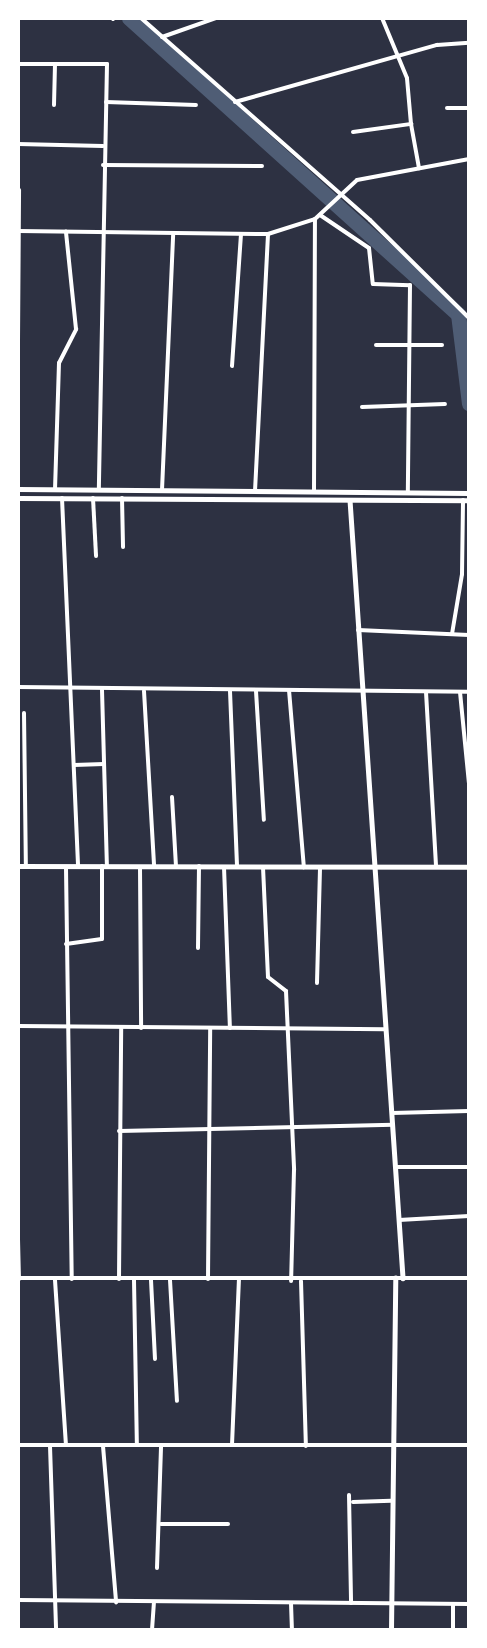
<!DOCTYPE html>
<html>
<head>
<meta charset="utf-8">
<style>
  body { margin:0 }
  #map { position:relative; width:487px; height:1648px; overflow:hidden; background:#2d3142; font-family:"Titillium Web",sans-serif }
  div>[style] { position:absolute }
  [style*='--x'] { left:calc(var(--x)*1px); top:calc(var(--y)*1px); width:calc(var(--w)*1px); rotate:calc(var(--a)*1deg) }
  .river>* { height:15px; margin:-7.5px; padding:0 7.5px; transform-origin:7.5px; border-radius:7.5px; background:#4f5d75 }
  .minor>* { height:4px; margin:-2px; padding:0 2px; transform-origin:2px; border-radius:2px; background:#fff }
  .tertiary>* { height:4.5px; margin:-2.25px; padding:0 2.25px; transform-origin:2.25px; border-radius:2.25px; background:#fff }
  .primary>* { height:5px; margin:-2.5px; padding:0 2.5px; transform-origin:2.5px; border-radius:2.5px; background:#fff }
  span { translate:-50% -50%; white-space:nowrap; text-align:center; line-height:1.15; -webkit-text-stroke:5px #fff; paint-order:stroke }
  .frame { position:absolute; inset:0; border:20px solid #fff; pointer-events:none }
</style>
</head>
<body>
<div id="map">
  <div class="river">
    <div style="--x:129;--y:18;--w:443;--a:42"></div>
    <div style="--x:458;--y:314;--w:90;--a:83"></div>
  </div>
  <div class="minor">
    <div style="--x:141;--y:18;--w:305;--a:41.4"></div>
    <div style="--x:370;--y:220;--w:139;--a:44.7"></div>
    <div style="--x:113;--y:19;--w:1;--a:-45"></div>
    <div style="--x:162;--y:37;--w:57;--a:-19.4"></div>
    <div style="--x:18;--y:64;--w:89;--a:0"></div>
    <div style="--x:107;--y:64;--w:425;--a:91.1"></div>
    <div style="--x:106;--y:102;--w:90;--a:1.9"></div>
    <div style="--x:235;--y:102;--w:210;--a:-15.8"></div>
    <div style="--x:437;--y:45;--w:32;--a:-4"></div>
    <div style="--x:54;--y:105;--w:41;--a:-88.6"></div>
    <div style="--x:447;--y:108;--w:22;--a:0"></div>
    <div style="--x:411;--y:124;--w:45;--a:79.7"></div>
    <div style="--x:353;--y:132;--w:59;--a:-7.9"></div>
    <div style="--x:411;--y:124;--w:46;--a:-95"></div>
    <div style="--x:407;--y:78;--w:65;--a:-112.6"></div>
    <div style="--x:18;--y:144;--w:85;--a:1.3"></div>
    <div style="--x:103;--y:165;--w:159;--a:0.4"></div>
    <div style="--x:320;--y:215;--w:59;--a:34"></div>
    <div style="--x:369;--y:248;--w:36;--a:84"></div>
    <div style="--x:373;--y:284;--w:37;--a:2"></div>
    <div style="--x:410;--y:285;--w:207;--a:90.6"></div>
    <div style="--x:18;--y:231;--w:250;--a:0.7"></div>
    <div style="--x:268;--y:234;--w:49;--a:-17.7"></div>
    <div style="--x:315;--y:219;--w:57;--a:-42.9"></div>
    <div style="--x:357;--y:180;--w:114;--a:-10.6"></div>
    <div style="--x:18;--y:342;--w:152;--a:-89.6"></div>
    <div style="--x:376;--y:345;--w:66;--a:0"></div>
    <div style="--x:232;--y:366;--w:131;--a:-86.1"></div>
    <div style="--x:362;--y:407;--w:83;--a:-2.1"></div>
    <div style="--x:55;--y:490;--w:127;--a:-88.2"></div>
    <div style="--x:59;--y:363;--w:38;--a:-63"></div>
    <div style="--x:76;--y:329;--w:98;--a:-95.9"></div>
    <div style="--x:162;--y:490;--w:257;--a:-87.5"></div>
    <div style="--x:255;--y:491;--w:257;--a:-87.1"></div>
    <div style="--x:314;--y:491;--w:272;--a:-89.8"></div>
    <div style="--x:62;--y:498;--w:369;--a:87.5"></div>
    <div style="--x:93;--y:498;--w:58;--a:87"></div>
    <div style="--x:122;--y:498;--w:49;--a:88.8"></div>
    <div style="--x:358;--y:630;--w:111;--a:2.6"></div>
    <div style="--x:452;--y:634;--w:61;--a:-80.5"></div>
    <div style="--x:462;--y:574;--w:74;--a:-89.2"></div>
    <div style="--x:18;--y:687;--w:451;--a:0.6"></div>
    <div style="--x:102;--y:690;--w:176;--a:88.4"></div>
    <div style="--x:289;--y:690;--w:178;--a:85.2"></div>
    <div style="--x:144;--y:691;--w:176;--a:86.7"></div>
    <div style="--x:230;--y:691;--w:176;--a:87.7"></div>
    <div style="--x:256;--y:691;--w:129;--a:86.5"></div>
    <div style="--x:426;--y:692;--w:175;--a:86.7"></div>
    <div style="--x:460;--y:692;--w:91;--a:84.4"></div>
    <div style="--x:24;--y:713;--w:153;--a:89.3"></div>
    <div style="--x:74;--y:765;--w:30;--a:-2"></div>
    <div style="--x:172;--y:797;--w:70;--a:86.7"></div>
    <div style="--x:140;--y:867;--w:161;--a:89.6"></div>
    <div style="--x:224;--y:867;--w:161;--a:87.9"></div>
    <div style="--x:263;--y:867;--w:110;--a:87.4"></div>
    <div style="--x:268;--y:977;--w:23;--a:38"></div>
    <div style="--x:286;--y:991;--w:179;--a:87.4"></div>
    <div style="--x:294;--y:1170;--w:111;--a:91.5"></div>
    <div style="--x:66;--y:868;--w:411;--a:89.2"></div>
    <div style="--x:66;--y:944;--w:36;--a:-8"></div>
    <div style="--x:102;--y:939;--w:73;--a:-90"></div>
    <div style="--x:198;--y:948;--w:82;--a:-89.3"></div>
    <div style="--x:317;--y:983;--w:116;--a:-88.5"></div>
    <div style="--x:18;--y:1026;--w:366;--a:0.5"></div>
    <div style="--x:392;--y:1113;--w:77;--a:-1.5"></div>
    <div style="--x:119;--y:1131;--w:274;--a:-1.3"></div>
    <div style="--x:396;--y:1167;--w:73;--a:0"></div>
    <div style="--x:399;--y:1220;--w:70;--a:-3.3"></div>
    <div style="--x:18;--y:1239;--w:40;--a:88.6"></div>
    <div style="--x:119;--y:1279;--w:251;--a:-89.5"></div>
    <div style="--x:208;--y:1279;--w:251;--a:-89.5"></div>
    <div style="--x:55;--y:1280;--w:165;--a:86.2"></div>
    <div style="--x:134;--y:1280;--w:165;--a:89"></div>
    <div style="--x:151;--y:1280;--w:79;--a:87.1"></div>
    <div style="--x:170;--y:1280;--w:121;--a:86.7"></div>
    <div style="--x:301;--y:1281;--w:165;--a:88.3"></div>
    <div style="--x:18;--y:1445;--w:451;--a:0"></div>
    <div style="--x:232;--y:1445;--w:165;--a:-87.6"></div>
    <div style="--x:50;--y:1446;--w:184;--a:88.1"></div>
    <div style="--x:103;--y:1446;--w:157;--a:85.2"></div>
    <div style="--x:349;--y:1495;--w:108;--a:88.9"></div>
    <div style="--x:353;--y:1502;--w:38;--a:-2"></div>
    <div style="--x:161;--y:1524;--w:67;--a:0"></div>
    <div style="--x:157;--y:1568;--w:123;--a:-88.1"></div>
    <div style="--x:18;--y:1600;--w:451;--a:0.5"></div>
    <div style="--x:291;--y:1603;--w:27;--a:88"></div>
    <div style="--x:152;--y:1630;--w:27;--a:-86"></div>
    <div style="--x:453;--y:1630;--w:26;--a:-90"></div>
  </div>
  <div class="tertiary">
    <div style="--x:350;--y:500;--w:780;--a:86.1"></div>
    <div style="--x:18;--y:866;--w:451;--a:0.1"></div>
    <div style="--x:18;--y:1278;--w:451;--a:0"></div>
    <div style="--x:391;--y:1630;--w:352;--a:-89.3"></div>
  </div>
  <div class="primary">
    <div style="--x:18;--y:489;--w:451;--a:0.5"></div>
    <div style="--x:18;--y:498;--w:451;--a:0.3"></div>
  </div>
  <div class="frame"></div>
</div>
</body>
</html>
